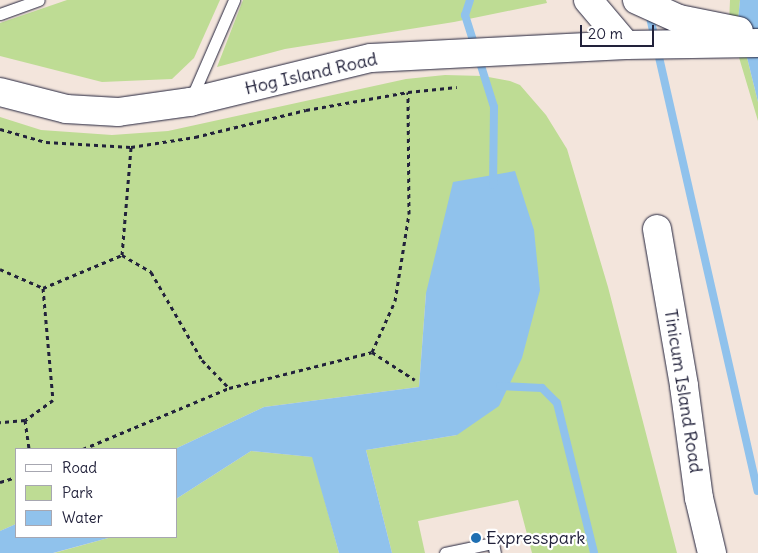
<!DOCTYPE html>
<html>
<head>
<meta charset="utf-8">
<style>
  body { margin:0 }
  #map { position:relative; width:758px; height:553px; overflow:hidden; background:#f3e5dc; font-family:Delius,sans-serif }
  div>[style] { position:absolute }
  [style*='--x'] { left:calc(var(--x)*1px); top:calc(var(--y)*1px); width:calc(var(--w)*1px); rotate:calc(var(--a)*1deg) }
  .green>* { inset:0; background:#bedc94 }
  .water>* { inset:0; background:#90c2ec }
  .stream>* { height:8px; margin:-4px; padding:0 4px; transform-origin:4px; border-radius:4px; background:#90c2ec }
  .path>* { height:3px; margin-top:-1.5px; transform-origin:0; background:repeating-linear-gradient(90deg,#22223b 0 4px,transparent 0 8px) }
  .roads { filter:drop-shadow(0 0 1px #22223b) drop-shadow(0 0 1px #22223b) }
  .service>* { height:11px; margin:-5.5px; padding:0 5.5px; transform-origin:5.5px; border-radius:5.5px; background:#fff }
  .tertiary>* { height:28px; margin:-14px; padding:0 14px; transform-origin:14px; border-radius:14px; background:#fff }
  .dots>* { width:14px; height:14px; translate:-50% -50%; box-sizing:border-box; border:2px solid #fff; border-radius:50% }
  span { translate:-50% -50%; white-space:nowrap; text-align:center; line-height:1.15; -webkit-text-stroke:4.5px #fff; paint-order:stroke }
  .street-label { font-size:18px; color:#22223b }
  .poi-label { font-size:18px; color:#22223b }
  .left { translate:0 -50%; text-align:left }
  .legend { position:absolute; left:15px; top:448px; width:162px; height:90px; box-sizing:border-box; background:#fff; border:1px solid #a7a7b1; margin:0; padding:6px 9px; list-style:none; font-size:15px; color:#22223b }
  .legend li { display:flex; align-items:center; gap:10px; height:25px }
  .legend b { width:25px; border:1px solid #a7a7b1 }
  .scale { position:absolute; left:580px; top:25px; width:74px; height:22px; box-sizing:border-box; border:2px solid #22223b; border-top:0; padding-left:6px; font-size:15px; line-height:18px; white-space:nowrap; color:#22223b; -webkit-text-stroke:4px #fff; paint-order:stroke }
</style>
</head>
<body>
<div id="map">
  <div class="green">
    <div style="clip-path:polygon(67px 0,220px 0,194px 58px,172px 79px,102px 82px,0 56px,0 23px)"></div>
    <div style="clip-path:polygon(243px 0,546px 0,547px 3px,454px 22px,285px 49px,217px 67px)"></div>
    <div style="clip-path:polygon(730px 0,740px 0,738px 21px,758px 102px,758px 121px,729px 24px)"></div>
    <div style="clip-path:polygon(445px 75px,483px 76px,510px 81px,520px 85px,546px 115px,567px 149px,608px 287px,677px 553px,532px 553px,518px 500px,418px 521px,425px 553px,392px 553px,366px 450px,457px 435px,426px 293px,419px 387px,264px 407px,175px 449px,16px 449px,16px 524px,0 531px,0 117px,41px 130px,112px 135px,168px 131px,406px 79px)"></div>
    <div style="clip-path:polygon(251px 451px,313px 457px,339px 553px,54px 553px,112px 537px,176px 537px,176px 499px)"></div>
  </div>
  <div class="water">
    <div style="clip-path:polygon(740px 0,758px 0,758px 102px,738px 21px)"></div>
    <div style="clip-path:polygon(515px 171px,534px 230px,540px 290px,522px 358px,499px 406px,457px 435px,366px 450px,392px 553px,339px 553px,312px 457px,251px 451px,176px 499px,175px 449px,264px 407px,419px 387px,426px 293px,453px 182px)"></div>
    <div style="clip-path:polygon(16px 524px,16px 537px,112px 537px,53px 553px,0 553px,0 531px)"></div>
  </div>
  <div class="stream">
    <div style="--x:470;--y:0;--w:16;--a:108"></div>
    <div style="--x:465;--y:15;--w:96;--a:72.5"></div>
    <div style="--x:494;--y:107;--w:78;--a:90.7"></div>
    <div style="--x:649;--y:13;--w:490;--a:77.2"></div>
    <div style="--x:500;--y:386;--w:42;--a:2.7"></div>
    <div style="--x:542;--y:388;--w:21;--a:45"></div>
    <div style="--x:557;--y:403;--w:154;--a:76.1"></div>
  </div>
  <div class="path">
    <div style="--x:0;--y:129;--w:48;--a:15.8"></div>
    <div style="--x:46;--y:142;--w:85;--a:3.4"></div>
    <div style="--x:131;--y:147;--w:65;--a:-8.9"></div>
    <div style="--x:195;--y:137;--w:114;--a:-13.7"></div>
    <div style="--x:306;--y:110;--w:104;--a:-10"></div>
    <div style="--x:408;--y:92;--w:49;--a:-5.8"></div>
    <div style="--x:122;--y:255;--w:34;--a:30"></div>
    <div style="--x:151;--y:272;--w:102;--a:59.9"></div>
    <div style="--x:202;--y:360;--w:39;--a:46"></div>
    <div style="--x:0;--y:269;--w:47;--a:23.8"></div>
    <div style="--x:43;--y:288;--w:112;--a:84.9"></div>
    <div style="--x:53;--y:400;--w:34;--a:144"></div>
    <div style="--x:25;--y:420;--w:25;--a:175"></div>
    <div style="--x:43;--y:288;--w:86;--a:-22.7"></div>
    <div style="--x:122;--y:255;--w:108;--a:-85.2"></div>
    <div style="--x:372;--y:352;--w:56;--a:-65.7"></div>
    <div style="--x:395;--y:301;--w:88;--a:-80.9"></div>
    <div style="--x:409;--y:214;--w:122;--a:-90.5"></div>
    <div style="--x:25;--y:420;--w:29;--a:82"></div>
    <div style="--x:83;--y:449;--w:158;--a:-22.7"></div>
    <div style="--x:229;--y:388;--w:147;--a:-14.1"></div>
    <div style="--x:372;--y:352;--w:51;--a:33.1"></div>
    <div style="--x:0;--y:482;--w:17;--a:-17"></div>
  </div>
  <div class="roads">
    <div class="service">
      <div style="--x:0;--y:14;--w:41;--a:-19.7"></div>
      <div style="--x:191;--y:99;--w:108;--a:-66.5"></div>
      <div style="--x:445;--y:553;--w:49;--a:-11.8"></div>
      <div style="--x:493;--y:543;--w:10;--a:79"></div>
    </div>
    <div class="tertiary">
      <div style="--x:588;--y:0;--w:59;--a:49.8"></div>
      <div style="--x:637;--y:0;--w:46;--a:24.3"></div>
      <div style="--x:679;--y:19;--w:61;--a:11.3"></div>
      <div style="--x:0;--y:92;--w:68;--a:14.4"></div>
      <div style="--x:66;--y:109;--w:52;--a:3.3"></div>
      <div style="--x:118;--y:112;--w:73;--a:-7.9"></div>
      <div style="--x:190;--y:102;--w:186;--a:-13.7"></div>
      <div style="--x:371;--y:58;--w:255;--a:-2.9"></div>
      <div style="--x:626;--y:45;--w:132;--a:-0.9"></div>
      <div style="--x:657;--y:229;--w:159;--a:80.2"></div>
      <div style="--x:684;--y:386;--w:113;--a:82.4"></div>
      <div style="--x:699;--y:498;--w:57;--a:76.7"></div>
    </div>
  </div>
  <div class="dots">
    <div style="left:476px;top:538px;background:#1f6fb2"></div>
  </div>
  <div class="street-label">
    <span style="left:311px;top:74px;rotate:-13deg">Hog Island Road</span>
    <span style="left:683px;top:391px;rotate:81deg">Tinicum Island Road</span>
  </div>
  <div class="poi-label">
    <span class="left" style="left:486px;top:538px">Expresspark</span>
  </div>
  <ul class="legend">
  <li><b style="height:6px;background:#fff"></b>Road</li>
  <li><b style="height:14px;background:#bedc94"></b>Park</li>
  <li><b style="height:14px;background:#90c2ec"></b>Water</li>
  </ul>
  <div class="scale">20 m</div>
</div>
</body>
</html>
